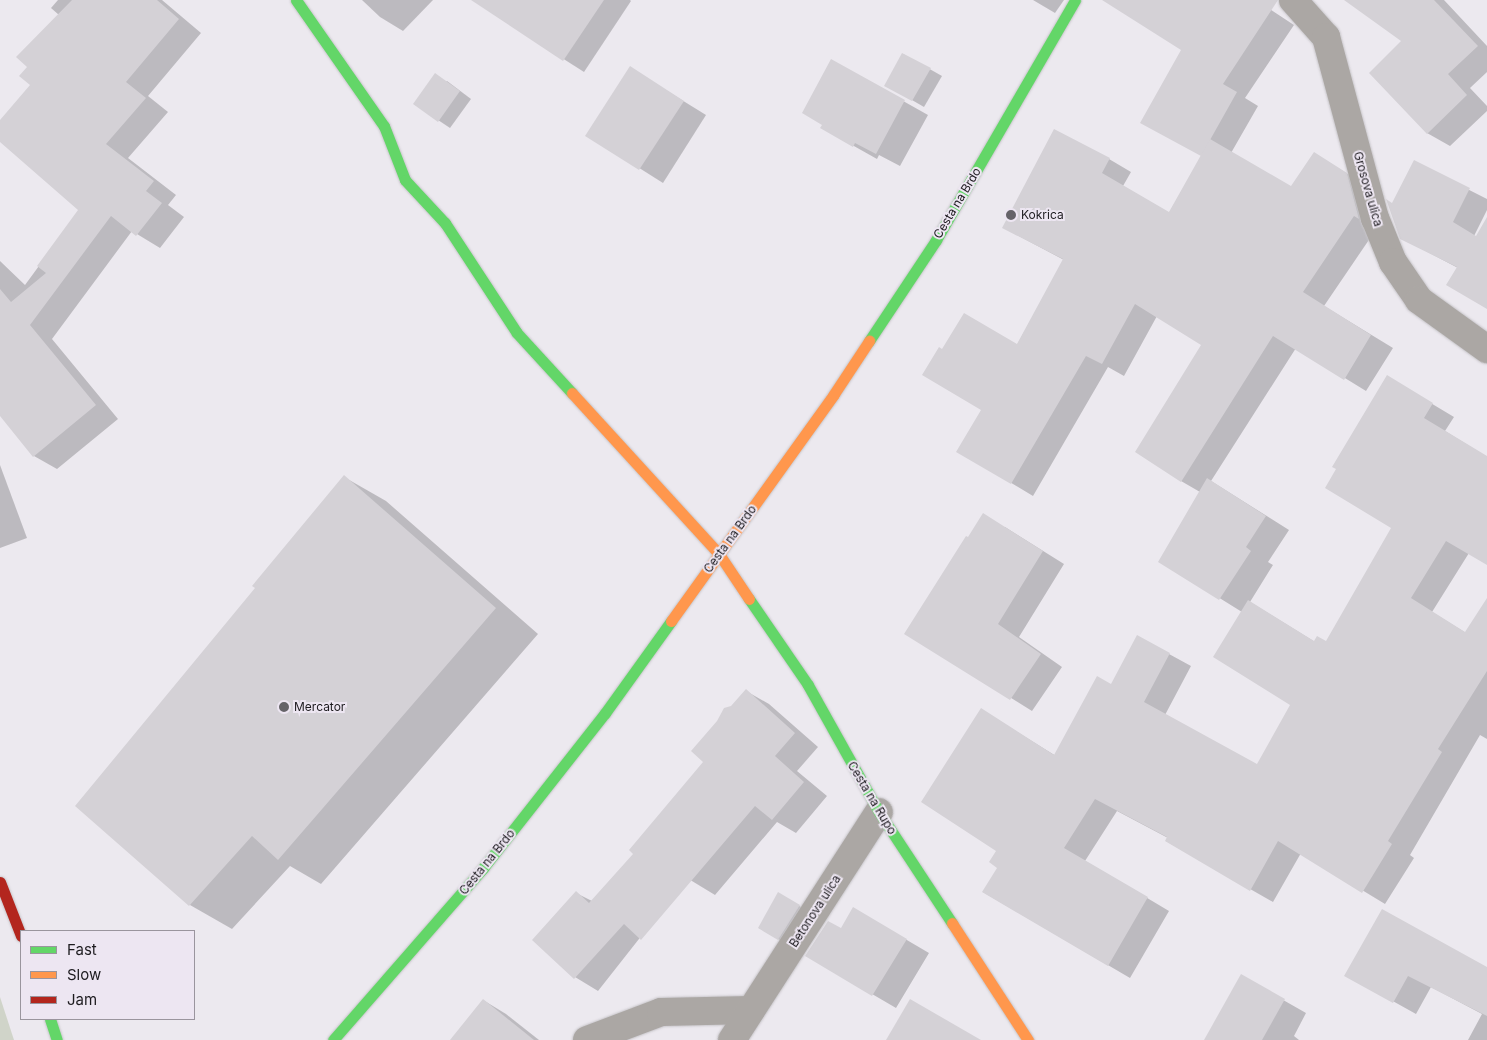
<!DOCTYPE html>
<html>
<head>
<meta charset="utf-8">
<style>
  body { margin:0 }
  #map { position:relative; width:1487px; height:1040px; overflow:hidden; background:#ece9ef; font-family:Inter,sans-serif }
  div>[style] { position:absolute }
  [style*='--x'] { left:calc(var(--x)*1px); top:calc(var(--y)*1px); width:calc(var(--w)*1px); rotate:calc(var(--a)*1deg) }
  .green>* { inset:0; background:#d0d4c9 }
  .shadow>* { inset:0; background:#0003 }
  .building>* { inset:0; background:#d4d1d6 }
  .roads { filter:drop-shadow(0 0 1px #c7c5c9) drop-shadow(0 0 1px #c7c5c9) }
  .street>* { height:28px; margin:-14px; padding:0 14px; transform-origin:14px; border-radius:14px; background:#aba7a4 }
  .fast>* { height:11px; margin:-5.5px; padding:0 5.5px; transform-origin:5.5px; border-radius:5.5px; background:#63d668 }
  .slow>* { height:11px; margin:-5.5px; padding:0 5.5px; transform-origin:5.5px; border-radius:5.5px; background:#ff974d }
  .jam>* { height:11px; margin:-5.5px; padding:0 5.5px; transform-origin:5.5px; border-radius:5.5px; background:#b3261e }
  .dots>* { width:14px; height:14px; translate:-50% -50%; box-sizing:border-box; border:2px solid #ede6f2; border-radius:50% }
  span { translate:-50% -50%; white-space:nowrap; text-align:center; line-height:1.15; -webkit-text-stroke:4px #ede6f2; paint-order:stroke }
  .street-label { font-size:12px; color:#1d1b1f }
  .poi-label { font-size:12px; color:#1d1b1f }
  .left { translate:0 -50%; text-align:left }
  .legend { position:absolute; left:20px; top:930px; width:175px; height:90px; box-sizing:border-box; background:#ede6f2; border:1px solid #9a959e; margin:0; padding:6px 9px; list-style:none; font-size:15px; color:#1d1b1f }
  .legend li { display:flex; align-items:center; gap:10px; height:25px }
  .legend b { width:25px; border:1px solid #9a959e }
</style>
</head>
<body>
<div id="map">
  <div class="green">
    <div style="clip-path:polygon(0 997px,14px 1040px,0 1040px)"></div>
  </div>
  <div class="shadow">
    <div style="clip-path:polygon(58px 0,162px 0,201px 33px,148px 96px,168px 112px,128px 158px,176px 195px,168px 205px,184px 217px,160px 248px,132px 231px,52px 339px,118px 419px,57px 469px,34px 456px,0 414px,0 261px,25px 285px,80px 210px,0 141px,0 122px,32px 85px,29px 67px,59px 15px,51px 8px)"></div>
    <div style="clip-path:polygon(362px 0,433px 0,403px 31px,380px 17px)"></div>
    <div style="clip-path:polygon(510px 0,630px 0,631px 1px,584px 72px,498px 17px)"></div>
    <div style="clip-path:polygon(1033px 0,1064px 0,1055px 13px)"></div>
    <div style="clip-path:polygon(1129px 0,1256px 0,1294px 25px,1245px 98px,1258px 106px,1231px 153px,1292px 188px,1315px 154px,1369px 187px,1377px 228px,1324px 306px,1393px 348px,1366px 391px,1296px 348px,1211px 481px,1289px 530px,1268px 562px,1273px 565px,1250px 602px,1315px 642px,1327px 643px,1393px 528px,1409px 390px,1454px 417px,1445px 431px,1487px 457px,1487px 563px,1469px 553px,1432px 612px,1466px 633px,1487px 600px,1487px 739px,1480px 735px,1410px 855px,1414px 858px,1385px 904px,1301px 853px,1273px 902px,1166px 841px,1168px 838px,1117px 811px,1085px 861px,1169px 911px,1130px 978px,983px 892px,999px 867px,982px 710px,1056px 756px,1112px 686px,1169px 654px,1191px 666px,1165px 715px,1258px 766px,1292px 705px,1242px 612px,1160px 561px,1200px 492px,1181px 481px,1203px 344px,1157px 316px,1124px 376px,1108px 367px,1033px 496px,958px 451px,983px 410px,943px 350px,1017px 345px,1064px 260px,1004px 228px,1109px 159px,1131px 172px,1123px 186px,1169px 213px,1202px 156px,1182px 50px)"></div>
    <div style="clip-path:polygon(1347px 0,1444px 0,1487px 46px,1487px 72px,1470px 88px,1487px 106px,1487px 111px,1450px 146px,1427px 133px,1403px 41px)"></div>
    <div style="clip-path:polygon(903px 54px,942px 76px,924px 107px,886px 85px)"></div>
    <div style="clip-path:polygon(832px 61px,928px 115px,900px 166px,879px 155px,877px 159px,845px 141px)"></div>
    <div style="clip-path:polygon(630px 68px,706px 115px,663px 183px,587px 135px)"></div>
    <div style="clip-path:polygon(447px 81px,471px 99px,450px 128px,414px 104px)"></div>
    <div style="clip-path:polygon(1414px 162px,1487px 199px,1487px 210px,1474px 236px,1487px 244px,1487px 308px,1458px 268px,1401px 238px,1393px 205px)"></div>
    <div style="clip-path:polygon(0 465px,27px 538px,0 548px)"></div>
    <div style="clip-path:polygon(344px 477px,386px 501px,538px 634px,321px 884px,290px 866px,232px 929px,190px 905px,257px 588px)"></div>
    <div style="clip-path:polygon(1005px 527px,1064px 564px,1019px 637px,1062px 667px,1032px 711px,906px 633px)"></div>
    <div style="clip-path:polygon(746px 691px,769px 704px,818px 747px,797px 771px,827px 796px,796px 833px,777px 822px,715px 895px,687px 878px,598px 991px,575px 977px,576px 893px,592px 901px,635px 854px,705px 762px,732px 707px)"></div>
    <div style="clip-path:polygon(779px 894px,811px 913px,790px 946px,759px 928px)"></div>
    <div style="clip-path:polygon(854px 909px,929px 953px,896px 1008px,807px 956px,841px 930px)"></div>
    <div style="clip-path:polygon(1487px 968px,1487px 1040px,1468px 1040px,1482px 1014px,1431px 987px,1416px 1014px,1346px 975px)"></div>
    <div style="clip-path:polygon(1241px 976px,1306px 1013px,1294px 1036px,1299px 1040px,1205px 1040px)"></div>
    <div style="clip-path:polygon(483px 1000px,506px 1014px,539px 1040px,451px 1040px)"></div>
  </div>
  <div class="building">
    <div style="clip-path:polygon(72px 0,157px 0,179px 19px,126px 82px,146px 98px,106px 144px,154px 181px,146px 191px,162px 203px,136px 236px,111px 216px,30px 325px,96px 405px,33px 457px,0 416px,0 289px,11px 302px,46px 273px,37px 266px,78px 210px,0 142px,0 120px,30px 85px,19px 76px,27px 67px,16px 57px)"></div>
    <div style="clip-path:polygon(471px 0,604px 0,563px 61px)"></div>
    <div style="clip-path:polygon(1102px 0,1278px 0,1223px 84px,1237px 92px,1201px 156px,1140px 123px,1181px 50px)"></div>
    <div style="clip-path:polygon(1344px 0,1434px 0,1478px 46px,1448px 74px,1467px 95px,1427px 134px,1369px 73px,1401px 41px)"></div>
    <div style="clip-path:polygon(902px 53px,931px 68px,912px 101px,884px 86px)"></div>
    <div style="clip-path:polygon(831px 59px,905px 100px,876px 154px,855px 143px,853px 147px,820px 128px,822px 125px,802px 113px)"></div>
    <div style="clip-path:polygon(630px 66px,684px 101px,639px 170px,585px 136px)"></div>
    <div style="clip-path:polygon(435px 73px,460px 91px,438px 122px,413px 104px)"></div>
    <div style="clip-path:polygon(1054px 129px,1110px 158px,1102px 173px,1169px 212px,1210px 139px,1291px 186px,1314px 152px,1347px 173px,1359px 219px,1354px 216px,1303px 292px,1371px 335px,1344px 380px,1273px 336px,1181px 482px,1135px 452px,1201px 345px,1135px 304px,1102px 364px,1086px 356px,1011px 484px,956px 452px,981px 410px,922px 375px,939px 347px,942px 349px,964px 313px,1017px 344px,1063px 259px,1002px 228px)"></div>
    <div style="clip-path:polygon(1414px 160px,1470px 188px,1453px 222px,1476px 236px,1487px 217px,1487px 309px,1446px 285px,1457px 267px,1400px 239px,1386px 199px,1392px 203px)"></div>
    <div style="clip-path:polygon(1387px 375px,1433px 403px,1424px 418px,1487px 456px,1487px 565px,1446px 541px,1411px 598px,1465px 632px,1487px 598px,1487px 671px,1438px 749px,1442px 752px,1388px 841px,1392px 844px,1362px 893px,1278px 841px,1250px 891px,1165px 841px,1167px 837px,1095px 799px,1064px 848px,1148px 897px,1108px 966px,982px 892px,997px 868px,989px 862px,996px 851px,921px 802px,981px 708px,1054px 755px,1097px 676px,1111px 684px,1137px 635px,1170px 653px,1144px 702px,1257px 764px,1290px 705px,1213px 657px,1248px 600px,1314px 641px,1317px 636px,1326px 641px,1391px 528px,1325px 488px,1336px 469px,1332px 467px)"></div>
    <div style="clip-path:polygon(344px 475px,496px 608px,278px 860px,252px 836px,189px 906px,75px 806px,255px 588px,252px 586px)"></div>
    <div style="clip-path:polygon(1207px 478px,1266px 516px,1246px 547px,1251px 551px,1219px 600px,1158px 562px)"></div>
    <div style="clip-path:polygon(983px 513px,1043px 551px,998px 624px,1041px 654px,1010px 700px,904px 634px,966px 536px,968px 537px)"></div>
    <div style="clip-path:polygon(746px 689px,795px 733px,775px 756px,804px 782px,772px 820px,755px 806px,641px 940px,624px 924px,574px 979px,532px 940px,576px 891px,589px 903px,633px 854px,629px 850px,703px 762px,691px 751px,717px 721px,724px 708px,731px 706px)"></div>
    <div style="clip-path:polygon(778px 892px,800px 905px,778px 940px,758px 928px)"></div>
    <div style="clip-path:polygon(853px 907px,907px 939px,872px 996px,805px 956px,828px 921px,841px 928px)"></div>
    <div style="clip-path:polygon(1382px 909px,1487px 967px,1487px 1016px,1408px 976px,1393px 1003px,1344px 976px)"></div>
    <div style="clip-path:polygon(1241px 974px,1285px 999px,1262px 1040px,1204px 1040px)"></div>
    <div style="clip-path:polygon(483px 999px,534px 1040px,450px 1040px)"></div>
    <div style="clip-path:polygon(910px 999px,981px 1040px,886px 1040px)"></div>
  </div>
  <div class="roads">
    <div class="street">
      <div style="--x:1293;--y:0;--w:50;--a:48.3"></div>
      <div style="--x:1326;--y:37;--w:188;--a:74.9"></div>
      <div style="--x:1375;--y:218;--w:48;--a:67.8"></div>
      <div style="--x:1393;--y:262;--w:46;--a:55.6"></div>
      <div style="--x:1419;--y:300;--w:84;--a:35.8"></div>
      <div style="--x:587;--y:1040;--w:79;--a:-20.7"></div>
      <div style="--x:661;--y:1012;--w:90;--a:-1.3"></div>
      <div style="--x:732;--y:1040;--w:271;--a:-57.2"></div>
    </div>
    <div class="fast">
      <div style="--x:296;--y:0;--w:154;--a:55.1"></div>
      <div style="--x:384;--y:126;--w:58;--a:68.7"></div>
      <div style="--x:405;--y:180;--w:59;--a:47.1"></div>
      <div style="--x:445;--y:223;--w:131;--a:56.8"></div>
      <div style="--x:517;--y:333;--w:81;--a:47.5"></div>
      <div style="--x:869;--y:341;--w:121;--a:-56.4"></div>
      <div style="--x:936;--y:240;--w:277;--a:-59.9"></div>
      <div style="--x:749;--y:599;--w:104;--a:55.5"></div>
      <div style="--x:808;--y:685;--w:145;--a:60.8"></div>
      <div style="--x:879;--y:812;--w:133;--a:56.7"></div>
      <div style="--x:50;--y:1019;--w:22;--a:72"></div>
      <div style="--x:333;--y:1040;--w:228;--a:-48.9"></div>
      <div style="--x:483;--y:868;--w:197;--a:-51.8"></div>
      <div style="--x:605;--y:713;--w:113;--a:-54.3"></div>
    </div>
    <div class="slow">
      <div style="--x:572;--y:393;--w:218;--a:47.6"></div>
      <div style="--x:719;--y:554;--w:54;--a:56.3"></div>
      <div style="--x:671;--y:621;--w:279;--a:-54.3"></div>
      <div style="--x:834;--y:394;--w:64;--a:-56.6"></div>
      <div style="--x:952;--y:923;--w:140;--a:57"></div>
    </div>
    <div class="jam">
      <div style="--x:0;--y:882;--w:58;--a:68.7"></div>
    </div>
  </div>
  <div class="dots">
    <div style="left:1011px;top:215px;background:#656368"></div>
    <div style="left:284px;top:707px;background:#656368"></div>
  </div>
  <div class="street-label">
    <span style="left:1368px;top:189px;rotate:74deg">Grosova ulica</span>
    <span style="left:957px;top:203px;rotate:-59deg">Cesta na Brdo</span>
    <span style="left:730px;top:539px;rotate:-54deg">Cesta na Brdo</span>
    <span style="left:872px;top:798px;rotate:59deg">Cesta na Rupo</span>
    <span style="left:487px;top:862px;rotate:-51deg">Cesta na Brdo</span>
    <span style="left:815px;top:911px;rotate:-57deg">Betonova ulica</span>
  </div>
  <div class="poi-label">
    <span class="left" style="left:1021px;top:215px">Kokrica</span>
    <span class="left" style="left:294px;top:707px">Mercator</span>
  </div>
  <ul class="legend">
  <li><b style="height:6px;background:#63d668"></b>Fast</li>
  <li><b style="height:6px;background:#ff974d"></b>Slow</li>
  <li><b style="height:6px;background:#b3261e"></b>Jam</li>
  </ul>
</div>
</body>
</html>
